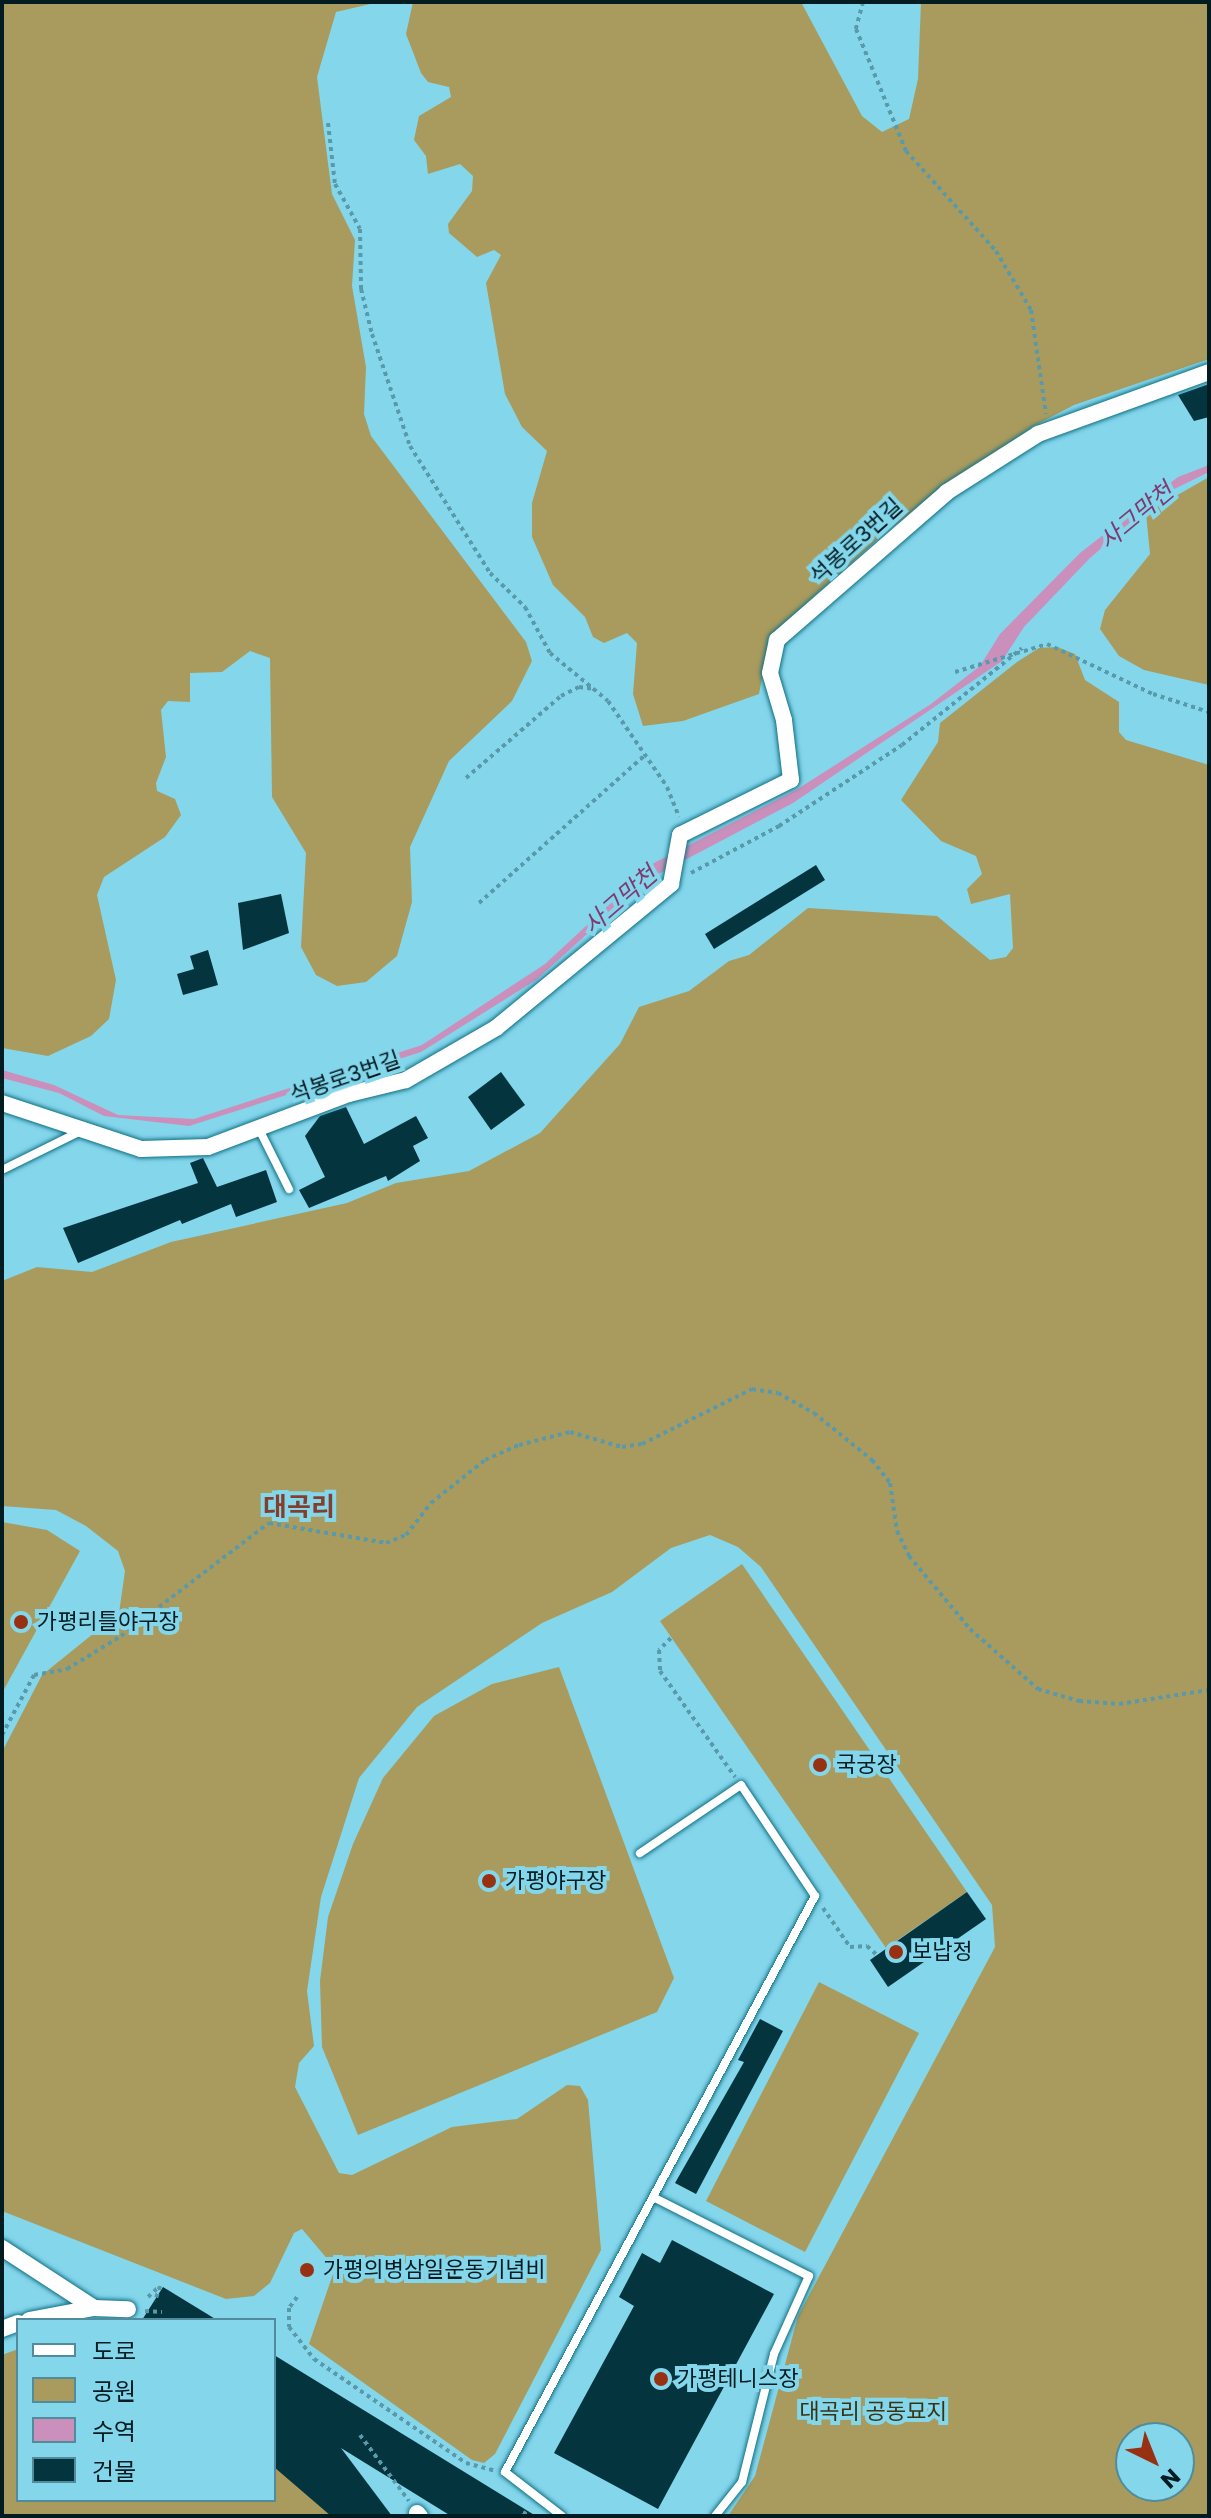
<!DOCTYPE html>
<html>
<head>
<meta charset="utf-8">
<style>
  body { margin:0 }
  #map { position:relative; width:1211px; height:2518px; overflow:hidden; background:#84d6eb; font-family:Poppins,"Noto Sans KR",sans-serif }
  div>[style] { position:absolute }
  [style*='--x'] { left:calc(var(--x)*1px); top:calc(var(--y)*1px); width:calc(var(--w)*1px); rotate:calc(var(--a)*1deg) }
  .green>* { inset:0; background:#a99b5d }
  .water>* { inset:0; background:#ca90bb }
  .building>* { inset:0; background:#04353f }
  .path>* { height:4px; margin-top:-2px; transform-origin:0; background:repeating-linear-gradient(90deg,#5999a9 0 4px,transparent 0 8px) }
  .roads { filter:drop-shadow(0 0 2px #107083) drop-shadow(0 0 2px #107083) }
  .lane>* { height:8px; margin:-4px; padding:0 4px; transform-origin:4px; border-radius:4px; background:#fff }
  .street>* { height:16px; margin:-8px; padding:0 8px; transform-origin:8px; border-radius:8px; background:#fff }
  .dots>* { width:22px; height:22px; translate:-50% -50%; box-sizing:border-box; border:4px solid #84d6eb; border-radius:50% }
  span { translate:-50% -50%; white-space:nowrap; text-align:center; line-height:1.15; -webkit-text-stroke:8px #84d6eb; paint-order:stroke }
  .street-label { font-size:22px; color:#021c22 }
  .poi-label { font-size:22px; color:#021c22 }
  .left { translate:0 -50%; text-align:left }
  .park-label { font-size:22px; color:#393213 }
  .water-label { font-size:24px; color:#7e3970; font-style:italic }
  .quarter-label { font-size:26px; color:#843f2c; font-weight:700 }
  .frame { position:absolute; inset:0; border:4px solid #021c22; pointer-events:none }
  .legend { position:absolute; left:16px; top:2318px; width:260px; height:184px; box-sizing:border-box; background:#84d6eb; border:2px solid #508c9b; margin:0; padding:10px 14px; list-style:none; font-size:24px; color:#021c22 }
  .legend li { display:flex; align-items:center; gap:16px; height:40px }
  .legend b { width:40px; border:2px solid #508c9b }
  .north { position:absolute; left:1115px; top:2422px; width:80px; height:80px; box-sizing:border-box; background:#84d6eb; border:2px solid #508c9b; border-radius:50%; rotate:137deg; font-size:22px; font-weight:700; line-height:32px; text-align:center; color:#021c22 }
  .north::after { content:''; display:block; margin:auto; width:28px; height:36px; background:#983112; clip-path:polygon(50% 0,100% 100%,50% 72%,0 100%) }
</style>
</head>
<body>
<div id="map">
  <div class="green">
    <div style="clip-path:polygon(2px 2px,379px 2px,336px 12px,317px 77px,332px 194px,355px 240px,352px 286px,366px 367px,364px 414px,371px 436px,526px 642px,532px 661px,512px 701px,449px 761px,410px 847px,412px 902px,397px 956px,366px 982px,337px 986px,316px 975px,301px 947px,306px 853px,272px 797px,270px 658px,250px 651px,222px 672px,190px 673px,190px 702px,168px 701px,161px 710px,166px 757px,156px 783px,157px 791px,175px 799px,181px 815px,165px 837px,104px 877px,97px 895px,116px 980px,109px 1019px,91px 1036px,48px 1056px,2px 1048px)"></div>
    <div style="clip-path:polygon(413px 2px,801px 2px,862px 116px,882px 132px,909px 119px,918px 79px,921px 2px,1209px 2px,1209px 359px,1074px 405px,1032px 427px,888px 530px,770px 636px,759px 694px,683px 721px,643px 726px,633px 694px,637px 643px,627px 633px,604px 643px,593px 637px,585px 617px,553px 585px,532px 537px,532px 503px,547px 451px,522px 427px,505px 394px,486px 283px,501px 255px,494px 250px,477px 257px,449px 233px,448px 224px,472px 191px,473px 176px,460px 164px,428px 174px,426px 156px,414px 140px,419px 116px,451px 97px,449px 87px,428px 82px,421px 73px,406px 34px)"></div>
    <div style="clip-path:polygon(1209px 477px,1209px 685px,1144px 670px,1119px 656px,1100px 629px,1105px 610px,1150px 554px,1146px 513px)"></div>
    <div style="clip-path:polygon(evenodd,1057px 647px,1075px 654px,1085px 680px,1119px 702px,1119px 732px,1126px 740px,1209px 765px,1209px 2516px,728px 2516px,755px 2476px,798px 2316px,995px 1947px,992px 1905px,761px 1567px,738px 1547px,710px 1535px,671px 1548px,612px 1592px,542px 1623px,417px 1707px,359px 1778px,321px 1897px,307px 1991px,314px 2046px,299px 2063px,295px 2087px,339px 2173px,352px 2175px,452px 2127px,517px 2119px,567px 2085px,580px 2086px,588px 2100px,601px 2250px,495px 2454px,484px 2463px,472px 2460px,309px 2344px,335px 2268px,302px 2229px,294px 2233px,270px 2283px,254px 2296px,226px 2299px,2px 2211px,2px 1752px,42px 1675px,119px 1613px,125px 1571px,118px 1551px,86px 1526px,56px 1510px,2px 1506px,2px 1281px,37px 1267px,92px 1272px,171px 1242px,347px 1203px,396px 1183px,469px 1171px,540px 1133px,620px 1044px,639px 1007px,689px 991px,729px 961px,749px 955px,808px 908px,937px 916px,990px 960px,1006px 957px,1013px 948px,1010px 894px,971px 904px,967px 889px,982px 874px,976px 856px,941px 841px,901px 800px,938px 742px,940px 723px,1017px 662px,1039px 648px,1057px 647px,1131px 2438px,1179px 2438px,1179px 2486px,1131px 2486px,1131px 2438px)"></div>
    <div style="clip-path:polygon(2px 1522px,47px 1530px,80px 1551px,2px 1693px)"></div>
    <div style="clip-path:polygon(742px 1564px,967px 1892px,886px 1948px,660px 1621px)"></div>
    <div style="clip-path:polygon(559px 1667px,674px 1978px,657px 2012px,358px 2135px,322px 2047px,320px 1981px,328px 1917px,353px 1844px,383px 1778px,434px 1716px,492px 1684px)"></div>
    <div style="clip-path:polygon(819px 1982px,919px 2033px,805px 2252px,706px 2201px)"></div>
    <div style="clip-path:polygon(18px 2349px,18px 2500px,274px 2500px,274px 2412px,348px 2466px,392px 2516px,2px 2516px,2px 2355px)"></div>
  </div>
  <div class="water">
    <div style="clip-path:polygon(1209px 465px,1209px 472px,1162px 495px,1089px 559px,1024px 627px,1002px 661px,793px 803px,647px 880px,536px 980px,421px 1052px,189px 1126px,104px 1116px,59px 1093px,2px 1078px,2px 1070px,54px 1085px,118px 1115px,194px 1119px,422px 1045px,545px 964px,654px 863px,796px 790px,931px 704px,980px 666px,1000px 634px,1080px 553px,1178px 477px)"></div>
  </div>
  <div class="building">
    <div style="clip-path:polygon(1209px 384px,1209px 417px,1194px 421px,1178px 395px)"></div>
    <div style="clip-path:polygon(816px 865px,825px 880px,714px 949px,705px 934px)"></div>
    <div style="clip-path:polygon(281px 894px,289px 933px,243px 950px,238px 903px)"></div>
    <div style="clip-path:polygon(208px 950px,218px 985px,183px 995px,177px 974px,194px 969px,190px 956px)"></div>
    <div style="clip-path:polygon(501px 1072px,525px 1105px,491px 1130px,468px 1097px)"></div>
    <div style="clip-path:polygon(346px 1107px,364px 1144px,416px 1116px,428px 1138px,413px 1146px,420px 1161px,388px 1181px,386px 1176px,309px 1208px,299px 1190px,325px 1177px,305px 1136px,320px 1116px)"></div>
    <div style="clip-path:polygon(203px 1158px,217px 1187px,266px 1170px,277px 1202px,236px 1217px,231px 1204px,182px 1224px,180px 1220px,78px 1263px,63px 1228px,198px 1183px,190px 1163px)"></div>
    <div style="clip-path:polygon(967px 1892px,986px 1919px,888px 1987px,870px 1960px)"></div>
    <div style="clip-path:polygon(760px 2019px,783px 2031px,696px 2194px,675px 2183px,744px 2062px,738px 2060px)"></div>
    <div style="clip-path:polygon(672px 2240px,774px 2294px,658px 2509px,554px 2453px,634px 2306px,619px 2297px,642px 2253px,660px 2263px)"></div>
    <div style="clip-path:polygon(163px 2287px,217px 2320px,142px 2320px)"></div>
    <div style="clip-path:polygon(274px 2355px,536px 2516px,451px 2516px,341px 2448px,392px 2516px,331px 2516px,274px 2467px)"></div>
  </div>
  <div class="path">
    <div style="--x:863;--y:2;--w:28;--a:105"></div>
    <div style="--x:856;--y:29;--w:132;--a:67.7"></div>
    <div style="--x:906;--y:151;--w:135;--a:48"></div>
    <div style="--x:996;--y:251;--w:69;--a:59.3"></div>
    <div style="--x:1031;--y:310;--w:105;--a:81.8"></div>
    <div style="--x:328;--y:123;--w:61;--a:83.5"></div>
    <div style="--x:335;--y:184;--w:51;--a:60.9"></div>
    <div style="--x:360;--y:229;--w:60;--a:89"></div>
    <div style="--x:361;--y:289;--w:46;--a:76.3"></div>
    <div style="--x:372;--y:334;--w:118;--a:71.3"></div>
    <div style="--x:410;--y:446;--w:150;--a:57.8"></div>
    <div style="--x:490;--y:573;--w:49;--a:44.2"></div>
    <div style="--x:525;--y:607;--w:52;--a:61.5"></div>
    <div style="--x:550;--y:653;--w:75;--a:39.6"></div>
    <div style="--x:608;--y:701;--w:104;--a:55.5"></div>
    <div style="--x:667;--y:787;--w:32;--a:68"></div>
    <div style="--x:955;--y:672;--w:96;--a:-16.9"></div>
    <div style="--x:1047;--y:644;--w:117;--a:25.3"></div>
    <div style="--x:1153;--y:694;--w:59;--a:17.8"></div>
    <div style="--x:466;--y:778;--w:125;--a:-40.8"></div>
    <div style="--x:561;--y:696;--w:20;--a:-27"></div>
    <div style="--x:579;--y:687;--w:16;--a:7"></div>
    <div style="--x:691;--y:873;--w:100;--a:-28.1"></div>
    <div style="--x:779;--y:826;--w:147;--a:-33.4"></div>
    <div style="--x:902;--y:745;--w:154;--a:-38.9"></div>
    <div style="--x:479;--y:903;--w:221;--a:-41.7"></div>
    <div style="--x:671;--y:1638;--w:17;--a:135"></div>
    <div style="--x:659;--y:1650;--w:21;--a:87"></div>
    <div style="--x:660;--y:1671;--w:130;--a:54.7"></div>
    <div style="--x:2;--y:1735;--w:68;--a:-61.9"></div>
    <div style="--x:34;--y:1675;--w:34;--a:-10"></div>
    <div style="--x:67;--y:1669;--w:63;--a:-31.4"></div>
    <div style="--x:121;--y:1636;--w:186;--a:-37.4"></div>
    <div style="--x:269;--y:1523;--w:119;--a:9.7"></div>
    <div style="--x:386;--y:1543;--w:22;--a:-22"></div>
    <div style="--x:406;--y:1535;--w:41;--a:-52"></div>
    <div style="--x:431;--y:1503;--w:69;--a:-38.5"></div>
    <div style="--x:485;--y:1460;--w:37;--a:-24"></div>
    <div style="--x:519;--y:1445;--w:53;--a:-14.3"></div>
    <div style="--x:570;--y:1432;--w:54;--a:16.1"></div>
    <div style="--x:622;--y:1447;--w:20;--a:-9"></div>
    <div style="--x:642;--y:1444;--w:123;--a:-26.6"></div>
    <div style="--x:752;--y:1389;--w:26;--a:9"></div>
    <div style="--x:778;--y:1393;--w:41;--a:29.1"></div>
    <div style="--x:814;--y:1413;--w:75;--a:39"></div>
    <div style="--x:872;--y:1460;--w:29;--a:52"></div>
    <div style="--x:890;--y:1483;--w:49;--a:81.7"></div>
    <div style="--x:897;--y:1531;--w:28;--a:64"></div>
    <div style="--x:909;--y:1556;--w:95;--a:50.1"></div>
    <div style="--x:970;--y:1629;--w:91;--a:41.4"></div>
    <div style="--x:1038;--y:1689;--w:43;--a:16.3"></div>
    <div style="--x:1079;--y:1701;--w:40;--a:4.3"></div>
    <div style="--x:1119;--y:1704;--w:91;--a:-8.8"></div>
    <div style="--x:823;--y:1908;--w:47;--a:55.3"></div>
    <div style="--x:850;--y:1947;--w:17;--a:-3"></div>
    <div style="--x:867;--y:1946;--w:13;--a:42"></div>
    <div style="--x:148;--y:2297;--w:16;--a:-43"></div>
    <div style="--x:160;--y:2286;--w:16;--a:108"></div>
    <div style="--x:297;--y:2297;--w:14;--a:126"></div>
    <div style="--x:289;--y:2308;--w:19;--a:90"></div>
    <div style="--x:289;--y:2327;--w:41;--a:52"></div>
    <div style="--x:314;--y:2359;--w:184;--a:34.4"></div>
    <div style="--x:466;--y:2463;--w:30;--a:15"></div>
    <div style="--x:145;--y:2311;--w:17;--a:3"></div>
    <div style="--x:360;--y:2435;--w:82;--a:53.4"></div>
    <div style="--x:523;--y:2512;--w:7;--a:34"></div>
  </div>
  <div class="roads">
    <div class="lane">
      <div style="--x:260;--y:1131;--w:65;--a:63.4"></div>
      <div style="--x:2;--y:1170;--w:86;--a:-26.3"></div>
      <div style="--x:653;--y:2197;--w:175;--a:26.9"></div>
      <div style="--x:809;--y:2276;--w:85;--a:114.2"></div>
      <div style="--x:774;--y:2354;--w:132;--a:104"></div>
      <div style="--x:742;--y:2482;--w:43;--a:128.5"></div>
      <div style="--x:562;--y:2516;--w:72;--a:-142.3"></div>
      <div style="--x:505;--y:2472;--w:654;--a:-61.71"></div>
      <div style="--x:815;--y:1896;--w:133;--a:-123.7"></div>
      <div style="--x:741;--y:1785;--w:122;--a:146"></div>
    </div>
    <div class="street">
      <div style="--x:2;--y:1103;--w:146;--a:18.3"></div>
      <div style="--x:141;--y:1149;--w:67;--a:-1.7"></div>
      <div style="--x:208;--y:1147;--w:151;--a:-20.6"></div>
      <div style="--x:349;--y:1094;--w:59;--a:-13.8"></div>
      <div style="--x:406;--y:1080;--w:104;--a:-30"></div>
      <div style="--x:496;--y:1028;--w:227;--a:-39.4"></div>
      <div style="--x:671;--y:884;--w:50;--a:-79.6"></div>
      <div style="--x:680;--y:835;--w:124;--a:-26.4"></div>
      <div style="--x:791;--y:780;--w:60;--a:-96.7"></div>
      <div style="--x:784;--y:720;--w:49;--a:-106.6"></div>
      <div style="--x:770;--y:673;--w:34;--a:-78"></div>
      <div style="--x:777;--y:640;--w:225;--a:-41"></div>
      <div style="--x:947;--y:492;--w:108;--a:-32.5"></div>
      <div style="--x:1038;--y:434;--w:182;--a:-19.9"></div>
      <div style="--x:2;--y:2248;--w:110;--a:33.1"></div>
      <div style="--x:29;--y:2320;--w:66;--a:-10.5"></div>
      <div style="--x:94;--y:2308;--w:34;--a:2"></div>
      <div style="--x:2;--y:2329;--w:17;--a:-21"></div>
      <div style="--x:417;--y:2513;--w:4;--a:45"></div>
    </div>
  </div>
  <div class="dots">
    <div style="left:21px;top:1622px;background:#983112"></div>
    <div style="left:820px;top:1765px;background:#983112"></div>
    <div style="left:489px;top:1881px;background:#983112"></div>
    <div style="left:896px;top:1952px;background:#983112"></div>
    <div style="left:307px;top:2270px;background:#983112"></div>
    <div style="left:661px;top:2379px;background:#983112"></div>
  </div>
  <div class="street-label">
    <span style="left:856px;top:541px;rotate:-42deg">석봉로3번길</span>
    <span style="left:345px;top:1077px;rotate:-19deg">석봉로3번길</span>
  </div>
  <div class="poi-label">
    <span class="left" style="left:37px;top:1622px">가평리틀야구장</span>
    <span class="left" style="left:836px;top:1765px">국궁장</span>
    <span class="left" style="left:505px;top:1881px">가평야구장</span>
    <span class="left" style="left:912px;top:1952px">보납정</span>
    <span class="left" style="left:323px;top:2270px">가평의병삼일운동기념비</span>
    <span class="left" style="left:677px;top:2379px">가평테니스장</span>
  </div>
  <div class="park-label">
    <span style="left:873px;top:2412px">대곡리 공동묘지</span>
  </div>
  <div class="water-label">
    <span style="left:1136px;top:516px;rotate:-40deg">사그막천</span>
    <span style="left:620px;top:900px;rotate:-41deg">사그막천</span>
  </div>
  <div class="quarter-label">
    <span style="left:299px;top:1508px">대곡리</span>
  </div>
  <div class="frame"></div>
  <ul class="legend">
  <li><b style="height:10px;background:#fff"></b>도로</li>
  <li><b style="height:22px;background:#a99b5d"></b>공원</li>
  <li><b style="height:22px;background:#ca90bb"></b>수역</li>
  <li><b style="height:22px;background:#04353f"></b>건물</li>
  </ul>
  <div class="north">N</div>
</div>
</body>
</html>
